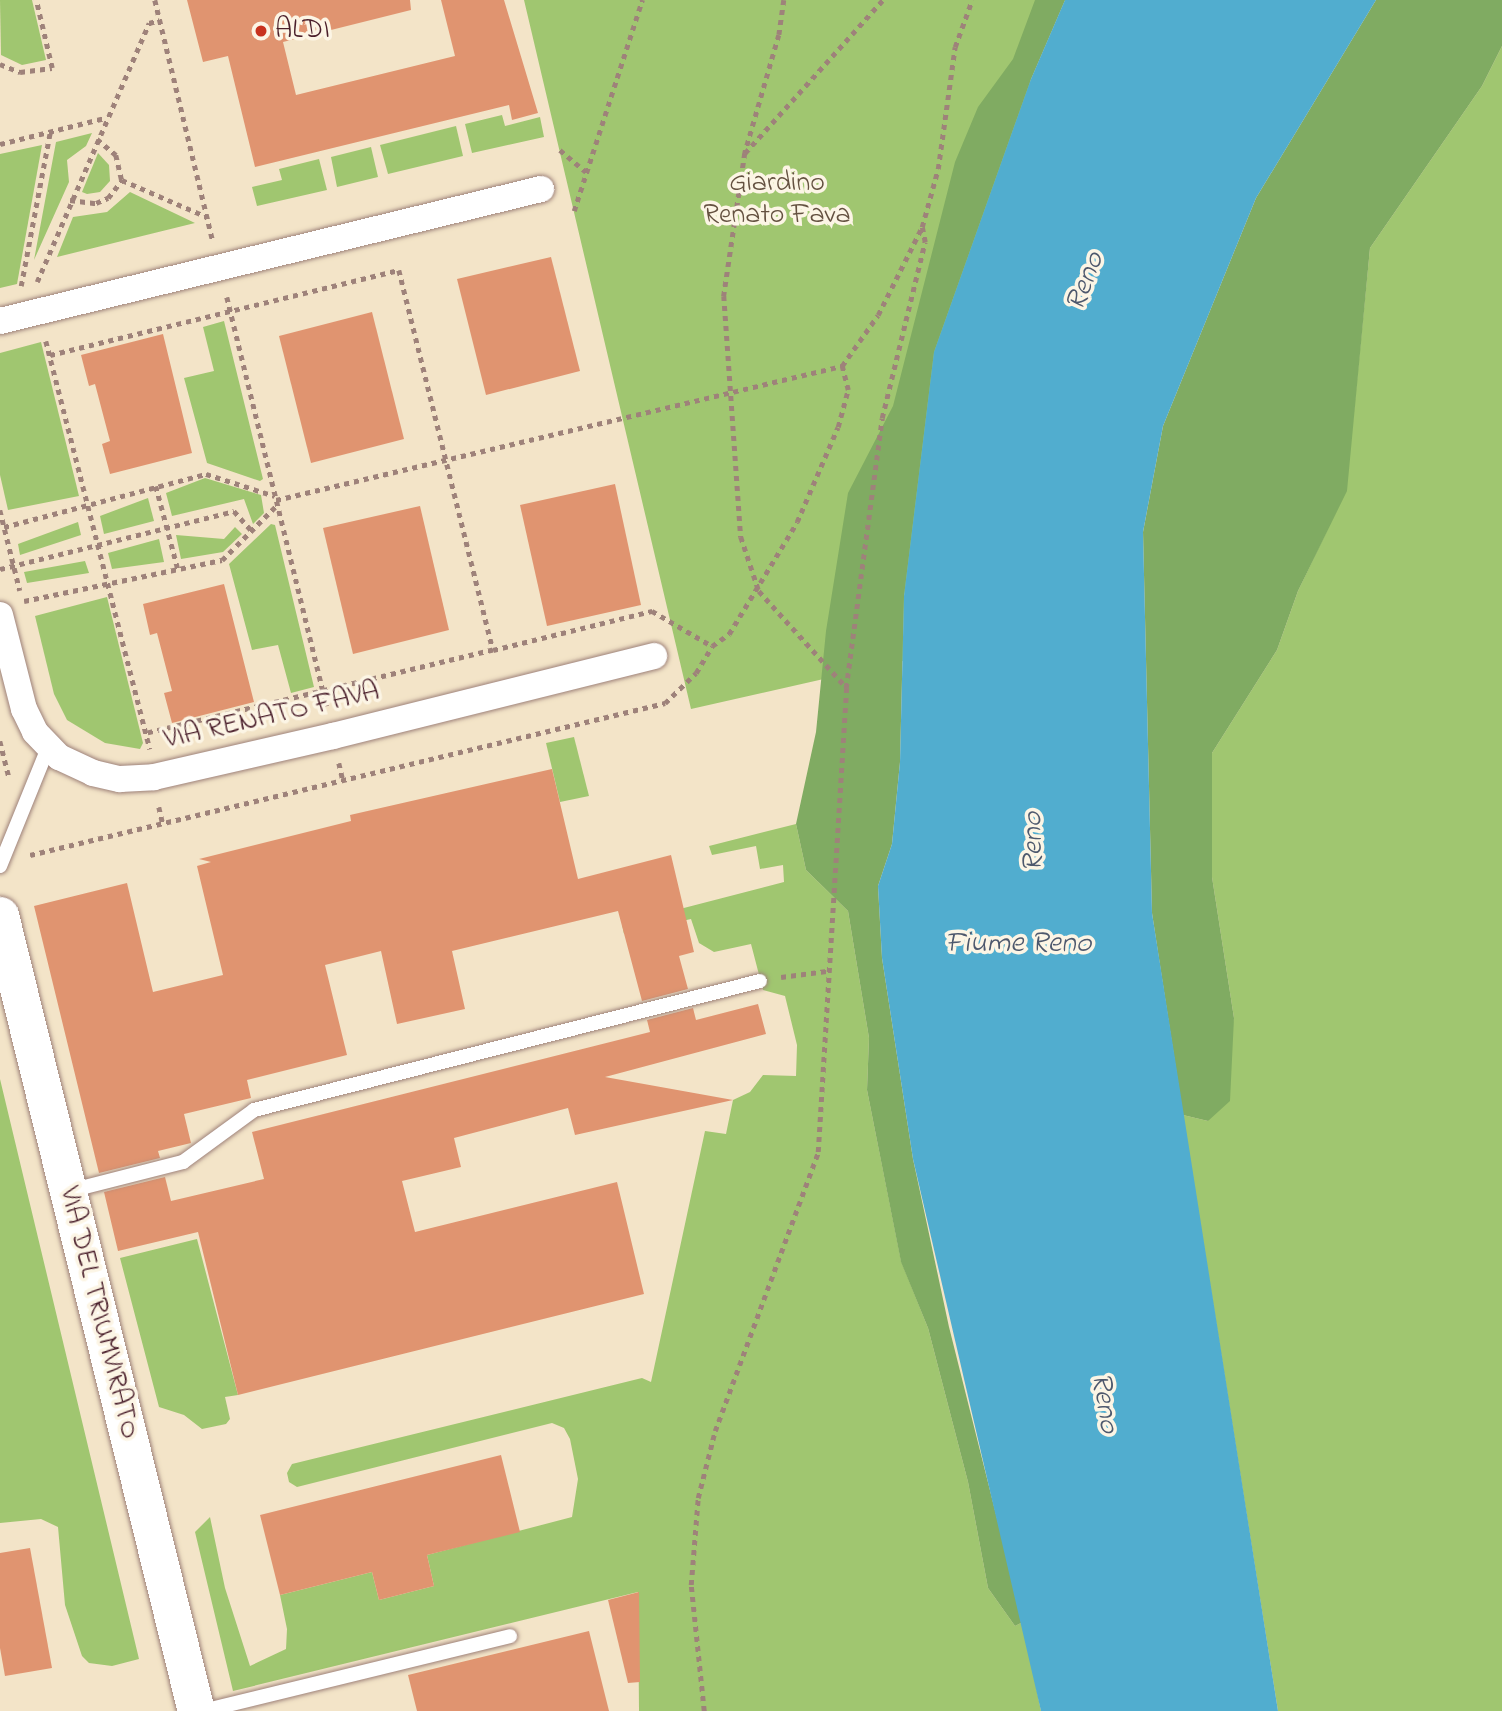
<!DOCTYPE html>
<html>
<head>
<meta charset="utf-8">
<style>
  body { margin:0 }
  #map { position:relative; width:1502px; height:1711px; overflow:hidden; background:#f3e4c8; font-family:"Indie Flower",sans-serif }
  div>[style] { position:absolute }
  [style*='--x'] { left:calc(var(--x)*1px); top:calc(var(--y)*1px); width:calc(var(--w)*1px); rotate:calc(var(--a)*1deg) }
  .green>* { inset:0; background:#a0c670 }
  .forest>* { inset:0; background:#80ab62 }
  .water>* { inset:0; background:#51adcf }
  .building>* { inset:0; background:#e09470 }
  .path>* { height:4.5px; margin-top:-2.25px; transform-origin:0; background:repeating-linear-gradient(90deg,#9e827a 0 5px,transparent 0 10px) }
  .roads { filter:drop-shadow(0 0 2px #9e827a) drop-shadow(0 0 2px #9e827a) }
  .service>* { height:14px; margin:-7px; padding:0 7px; transform-origin:7px; border-radius:7px; background:#fff }
  .minor>* { height:26px; margin:-13px; padding:0 13px; transform-origin:13px; border-radius:13px; background:#fff }
  .secondary>* { height:37px; margin:-18.5px; padding:0 18.5px; transform-origin:18.5px; border-radius:18.5px; background:#fff }
  .dots>* { width:19px; height:19px; translate:-50% -50%; box-sizing:border-box; border:4px solid #fcf5e5; border-radius:50% }
  span { translate:-50% -50%; white-space:nowrap; text-align:center; line-height:1.15; -webkit-text-stroke:7px #fcf5e5; paint-order:stroke }
  .poi-label { font-size:28px; color:#4a1f2b }
  .left { translate:0 -50%; text-align:left }
  .park-label { font-size:28px; color:#645140 }
  .street-label { font-size:28px; color:#4a1f2b }
  .water-label { font-size:30px; color:#4d586d; font-style:italic }
</style>
</head>
<body>
<div id="map">
  <div class="green">
    <div style="clip-path:polygon(0 0,32px 0,46px 60px,22px 65px,1px 55px)"></div>
    <div style="clip-path:polygon(524px 0,1065px 0,1031px 79px,904px 596px,903px 661px,691px 709px)"></div>
    <div style="clip-path:polygon(1502px 46px,1502px 1711px,1278px 1711px,1183px 1115px,1208px 1121px,1234px 1018px,1212px 877px,1212px 753px,1277px 650px,1298px 591px,1346px 491px,1370px 248px,1482px 86px)"></div>
    <div style="clip-path:polygon(502px 115px,505px 126px,540px 117px,544px 137px,472px 153px,465px 124px)"></div>
    <div style="clip-path:polygon(456px 126px,463px 156px,388px 174px,380px 145px)"></div>
    <div style="clip-path:polygon(92px 133px,86px 146px,67px 160px,69px 182px,34px 260px,56px 142px)"></div>
    <div style="clip-path:polygon(42px 145px,17px 284px,0 288px,0 154px)"></div>
    <div style="clip-path:polygon(371px 147px,378px 177px,337px 187px,331px 157px)"></div>
    <div style="clip-path:polygon(98px 153px,109px 165px,110px 181px,100px 192px,87px 194px,82px 192px)"></div>
    <div style="clip-path:polygon(319px 159px,327px 190px,257px 206px,252px 187px,282px 180px,279px 169px)"></div>
    <div style="clip-path:polygon(130px 192px,195px 223px,57px 257px,73px 217px,107px 212px)"></div>
    <div style="clip-path:polygon(224px 321px,263px 479px,260px 481px,207px 463px,184px 378px,214px 371px,203px 327px)"></div>
    <div style="clip-path:polygon(41px 342px,79px 496px,8px 510px,0 475px,0 353px)"></div>
    <div style="clip-path:polygon(205px 478px,261px 495px,264px 513px,253px 524px,244px 499px,172px 516px,166px 493px)"></div>
    <div style="clip-path:polygon(148px 498px,154px 521px,104px 534px,100px 516px)"></div>
    <div style="clip-path:polygon(78px 522px,81px 535px,20px 555px,18px 544px)"></div>
    <div style="clip-path:polygon(271px 524px,275px 525px,314px 687px,291px 693px,278px 645px,252px 650px,229px 564px)"></div>
    <div style="clip-path:polygon(235px 527px,242px 534px,223px 552px,181px 559px,176px 535px,224px 539px)"></div>
    <div style="clip-path:polygon(159px 539px,164px 562px,112px 569px,108px 553px)"></div>
    <div style="clip-path:polygon(85px 561px,89px 573px,27px 583px,24px 572px)"></div>
    <div style="clip-path:polygon(107px 597px,143px 743px,140px 749px,105px 743px,67px 720px,54px 694px,35px 616px)"></div>
    <div style="clip-path:polygon(574px 737px,589px 796px,560px 802px,546px 743px)"></div>
    <div style="clip-path:polygon(796px 824px,806px 870px,848px 911px,869px 1038px,867px 1090px,901px 1261px,928px 1328px,968px 1482px,988px 1588px,1015px 1626px,1023px 1622px,1041px 1711px,639px 1711px,638px 1592px,233px 1691px,195px 1532px,210px 1517px,225px 1588px,250px 1666px,286px 1649px,287px 1629px,280px 1595px,372px 1572px,379px 1600px,434px 1586px,427px 1555px,572px 1517px,578px 1479px,570px 1439px,564px 1428px,552px 1423px,297px 1487px,289px 1482px,287px 1473px,292px 1464px,642px 1378px,651px 1382px,705px 1131px,726px 1134px,733px 1100px,750px 1092px,763px 1075px,796px 1076px,797px 1045px,785px 996px,763px 990px,751px 944px,714px 952px,699px 943px,691px 919px,624px 934px,622px 924px,784px 882px,783px 865px,760px 869px,756px 846px,712px 855px,709px 846px)"></div>
    <div style="clip-path:polygon(0 1079px,139px 1659px,112px 1666px,89px 1663px,82px 1656px,65px 1605px,58px 1527px,41px 1519px,0 1523px)"></div>
    <div style="clip-path:polygon(197px 1239px,238px 1395px,225px 1397px,230px 1419px,226px 1424px,202px 1429px,184px 1415px,159px 1407px,120px 1258px)"></div>
  </div>
  <div class="forest">
    <div style="clip-path:polygon(1035px 0,1065px 0,1031px 79px,934px 352px,904px 596px,900px 762px,892px 844px,878px 886px,882px 958px,913px 1159px,949px 1327px,1023px 1622px,1015px 1626px,988px 1588px,968px 1482px,928px 1328px,901px 1262px,867px 1090px,869px 1038px,848px 911px,806px 870px,796px 824px,816px 732px,826px 631px,848px 493px,893px 406px,955px 162px,978px 107px,1013px 59px)"></div>
    <div style="clip-path:polygon(1376px 0,1502px 0,1502px 46px,1482px 86px,1370px 248px,1347px 491px,1298px 591px,1277px 650px,1212px 753px,1212px 877px,1234px 1018px,1230px 1101px,1208px 1121px,1183px 1115px,1152px 913px,1143px 532px,1163px 426px,1256px 198px)"></div>
  </div>
  <div class="water">
    <div style="clip-path:polygon(1065px 0,1376px 0,1256px 198px,1163px 426px,1143px 532px,1152px 913px,1278px 1711px,1041px 1711px,913px 1159px,882px 958px,878px 886px,892px 844px,900px 762px,904px 596px,934px 352px,1031px 79px)"></div>
  </div>
  <div class="building">
    <div style="clip-path:polygon(187px 0,410px 0,411px 10px,283px 42px,296px 95px,455px 56px,441px 0,504px 0,538px 113px,512px 120px,509px 105px,255px 167px,228px 56px,203px 62px)"></div>
    <div style="clip-path:polygon(551px 257px,580px 371px,486px 395px,457px 279px)"></div>
    <div style="clip-path:polygon(372px 312px,404px 439px,311px 463px,279px 336px)"></div>
    <div style="clip-path:polygon(163px 334px,192px 453px,110px 474px,102px 444px,110px 441px,95px 384px,89px 386px,81px 355px)"></div>
    <div style="clip-path:polygon(615px 484px,641px 605px,547px 626px,520px 505px)"></div>
    <div style="clip-path:polygon(420px 506px,449px 630px,353px 654px,323px 528px)"></div>
    <div style="clip-path:polygon(224px 584px,254px 702px,172px 723px,164px 693px,172px 691px,157px 633px,150px 635px,143px 604px)"></div>
    <div style="clip-path:polygon(552px 769px,578px 879px,671px 855px,694px 952px,679px 956px,688px 989px,642px 1001px,618px 911px,452px 951px,465px 1009px,397px 1024px,381px 951px,325px 965px,347px 1055px,247px 1080px,251px 1098px,184px 1114px,191px 1143px,158px 1151px,160px 1158px,99px 1173px,34px 906px,127px 883px,153px 992px,223px 975px,197px 866px,211px 862px,199px 859px,351px 821px,350px 815px)"></div>
    <div style="clip-path:polygon(758px 1004px,766px 1034px,605px 1077px,733px 1100px,575px 1135px,568px 1108px,454px 1138px,461px 1167px,402px 1181px,415px 1232px,617px 1182px,644px 1294px,238px 1395px,198px 1232px,118px 1251px,104px 1192px,165px 1177px,171px 1201px,264px 1179px,252px 1132px,650px 1032px,647px 1020px,693px 1008px,696px 1020px)"></div>
    <div style="clip-path:polygon(501px 1455px,520px 1532px,427px 1555px,434px 1586px,379px 1600px,372px 1572px,280px 1595px,260px 1515px)"></div>
    <div style="clip-path:polygon(30px 1548px,52px 1668px,5px 1676px,0 1648px,0 1553px)"></div>
    <div style="clip-path:polygon(639px 1592px,640px 1682px,628px 1683px,608px 1600px)"></div>
    <div style="clip-path:polygon(589px 1631px,609px 1711px,417px 1711px,408px 1675px)"></div>
  </div>
  <div class="path">
    <div style="--x:155;--y:0;--w:248;--a:76.5"></div>
    <div style="--x:784;--y:0;--w:35;--a:98"></div>
    <div style="--x:779;--y:35;--w:123;--a:106.1"></div>
    <div style="--x:745;--y:153;--w:206;--a:-48"></div>
    <div style="--x:0;--y:64;--w:22;--a:22"></div>
    <div style="--x:20;--y:72;--w:32;--a:-7"></div>
    <div style="--x:52;--y:68;--w:70;--a:-103.2"></div>
    <div style="--x:97;--y:139;--w:25;--a:40"></div>
    <div style="--x:116;--y:155;--w:26;--a:77"></div>
    <div style="--x:122;--y:180;--w:93;--a:23.5"></div>
    <div style="--x:0;--y:144;--w:108;--a:-13.9"></div>
    <div style="--x:560;--y:150;--w:34;--a:40"></div>
    <div style="--x:745;--y:153;--w:145;--a:98.4"></div>
    <div style="--x:724;--y:296;--w:242;--a:86"></div>
    <div style="--x:741;--y:537;--w:57;--a:71.6"></div>
    <div style="--x:759;--y:591;--w:130;--a:47.8"></div>
    <div style="--x:70;--y:200;--w:26;--a:7"></div>
    <div style="--x:96;--y:203;--w:13;--a:-23"></div>
    <div style="--x:108;--y:198;--w:23;--a:-52"></div>
    <div style="--x:574;--y:211;--w:222;--a:-72.1"></div>
    <div style="--x:37;--y:282;--w:282;--a:-66.6"></div>
    <div style="--x:149;--y:23;--w:11;--a:-15"></div>
    <div style="--x:21;--y:286;--w:157;--a:-79.3"></div>
    <div style="--x:227;--y:297;--w:421;--a:76.3"></div>
    <div style="--x:46;--y:341;--w:421;--a:75.7"></div>
    <div style="--x:50;--y:355;--w:359;--a:-13.7"></div>
    <div style="--x:399;--y:270;--w:391;--a:76.1"></div>
    <div style="--x:493;--y:650;--w:355;--a:166.5"></div>
    <div style="--x:156;--y:486;--w:86;--a:75.2"></div>
    <div style="--x:276;--y:500;--w:582;--a:-13.32"></div>
    <div style="--x:0;--y:510;--w:83;--a:76.1"></div>
    <div style="--x:4;--y:527;--w:209;--a:-14.7"></div>
    <div style="--x:206;--y:474;--w:72;--a:17.7"></div>
    <div style="--x:0;--y:569;--w:241;--a:-13.9"></div>
    <div style="--x:234;--y:511;--w:27;--a:48"></div>
    <div style="--x:24;--y:601;--w:202;--a:-11.7"></div>
    <div style="--x:222;--y:560;--w:78;--a:-45"></div>
    <div style="--x:493;--y:650;--w:164;--a:-13.8"></div>
    <div style="--x:652;--y:611;--w:69;--a:30.3"></div>
    <div style="--x:712;--y:646;--w:21;--a:-35"></div>
    <div style="--x:729;--y:634;--w:131;--a:-58.7"></div>
    <div style="--x:797;--y:522;--w:103;--a:-66.7"></div>
    <div style="--x:838;--y:427;--w:38;--a:-75"></div>
    <div style="--x:848;--y:390;--w:25;--a:-104"></div>
    <div style="--x:842;--y:366;--w:62;--a:-54.8"></div>
    <div style="--x:878;--y:315;--w:98;--a:-63.4"></div>
    <div style="--x:922;--y:227;--w:60;--a:-74.6"></div>
    <div style="--x:938;--y:169;--w:123;--a:-82.1"></div>
    <div style="--x:955;--y:47;--w:50;--a:-70.1"></div>
    <div style="--x:0;--y:741;--w:38;--a:76"></div>
    <div style="--x:339;--y:763;--w:18;--a:77"></div>
    <div style="--x:159;--y:807;--w:17;--a:77"></div>
    <div style="--x:30;--y:855;--w:653;--a:-13.46"></div>
    <div style="--x:665;--y:703;--w:43;--a:-44.1"></div>
    <div style="--x:696;--y:673;--w:31;--a:-59"></div>
    <div style="--x:781;--y:977;--w:46;--a:-7.4"></div>
    <div style="--x:704;--y:1711;--w:127;--a:-95.9"></div>
    <div style="--x:691;--y:1585;--w:87;--a:-85.4"></div>
    <div style="--x:698;--y:1498;--w:69;--a:-75.8"></div>
    <div style="--x:715;--y:1431;--w:297;--a:-69.7"></div>
    <div style="--x:818;--y:1152;--w:465;--a:-86.5"></div>
    <div style="--x:846;--y:688;--w:272;--a:-82.4"></div>
    <div style="--x:882;--y:418;--w:181;--a:-76.3"></div>
    <div style="--x:925;--y:242;--w:15;--a:-101"></div>
  </div>
  <div class="roads">
    <div class="service">
      <div style="--x:0;--y:866;--w:127;--a:-67.9"></div>
      <div style="--x:69;--y:1191;--w:118;--a:-14.3"></div>
      <div style="--x:183;--y:1162;--w:88;--a:-36.2"></div>
      <div style="--x:254;--y:1110;--w:522;--a:-14.3"></div>
      <div style="--x:203;--y:1711;--w:316;--a:-13.7"></div>
    </div>
    <div class="minor">
      <div style="--x:0;--y:321;--w:557;--a:-13.71"></div>
      <div style="--x:0;--y:615;--w:97;--a:75.7"></div>
      <div style="--x:24;--y:709;--w:25;--a:64"></div>
      <div style="--x:35;--y:732;--w:35;--a:46"></div>
      <div style="--x:59;--y:757;--w:38;--a:25"></div>
      <div style="--x:93;--y:773;--w:28;--a:13"></div>
      <div style="--x:120;--y:779;--w:34;--a:-3"></div>
      <div style="--x:154;--y:777;--w:184;--a:-12.9"></div>
      <div style="--x:333;--y:736;--w:331;--a:-14"></div>
    </div>
    <div class="secondary">
      <div style="--x:0;--y:915;--w:820;--a:76.17"></div>
    </div>
  </div>
  <div class="dots">
    <div style="left:261px;top:31px;background:#c8321e"></div>
  </div>
  <div class="poi-label">
    <span class="left" style="left:275px;top:31px">ALDI</span>
  </div>
  <div class="park-label">
    <span style="left:777px;top:200px">Giardino<br>Renato Fava</span>
  </div>
  <div class="street-label">
    <span style="left:272px;top:717px;rotate:-13deg">VIA RENATO FAVA</span>
    <span style="left:98px;top:1313px;rotate:76deg">VIA DEL TRIUMVIRATO</span>
  </div>
  <div class="water-label">
    <span style="left:1086px;top:282px;rotate:-69deg">Reno</span>
    <span style="left:1034px;top:842px;rotate:-91deg">Reno</span>
    <span style="left:1018px;top:944px">Fiume Reno</span>
    <span style="left:1104px;top:1403px;rotate:81deg">Reno</span>
  </div>
</div>
</body>
</html>
